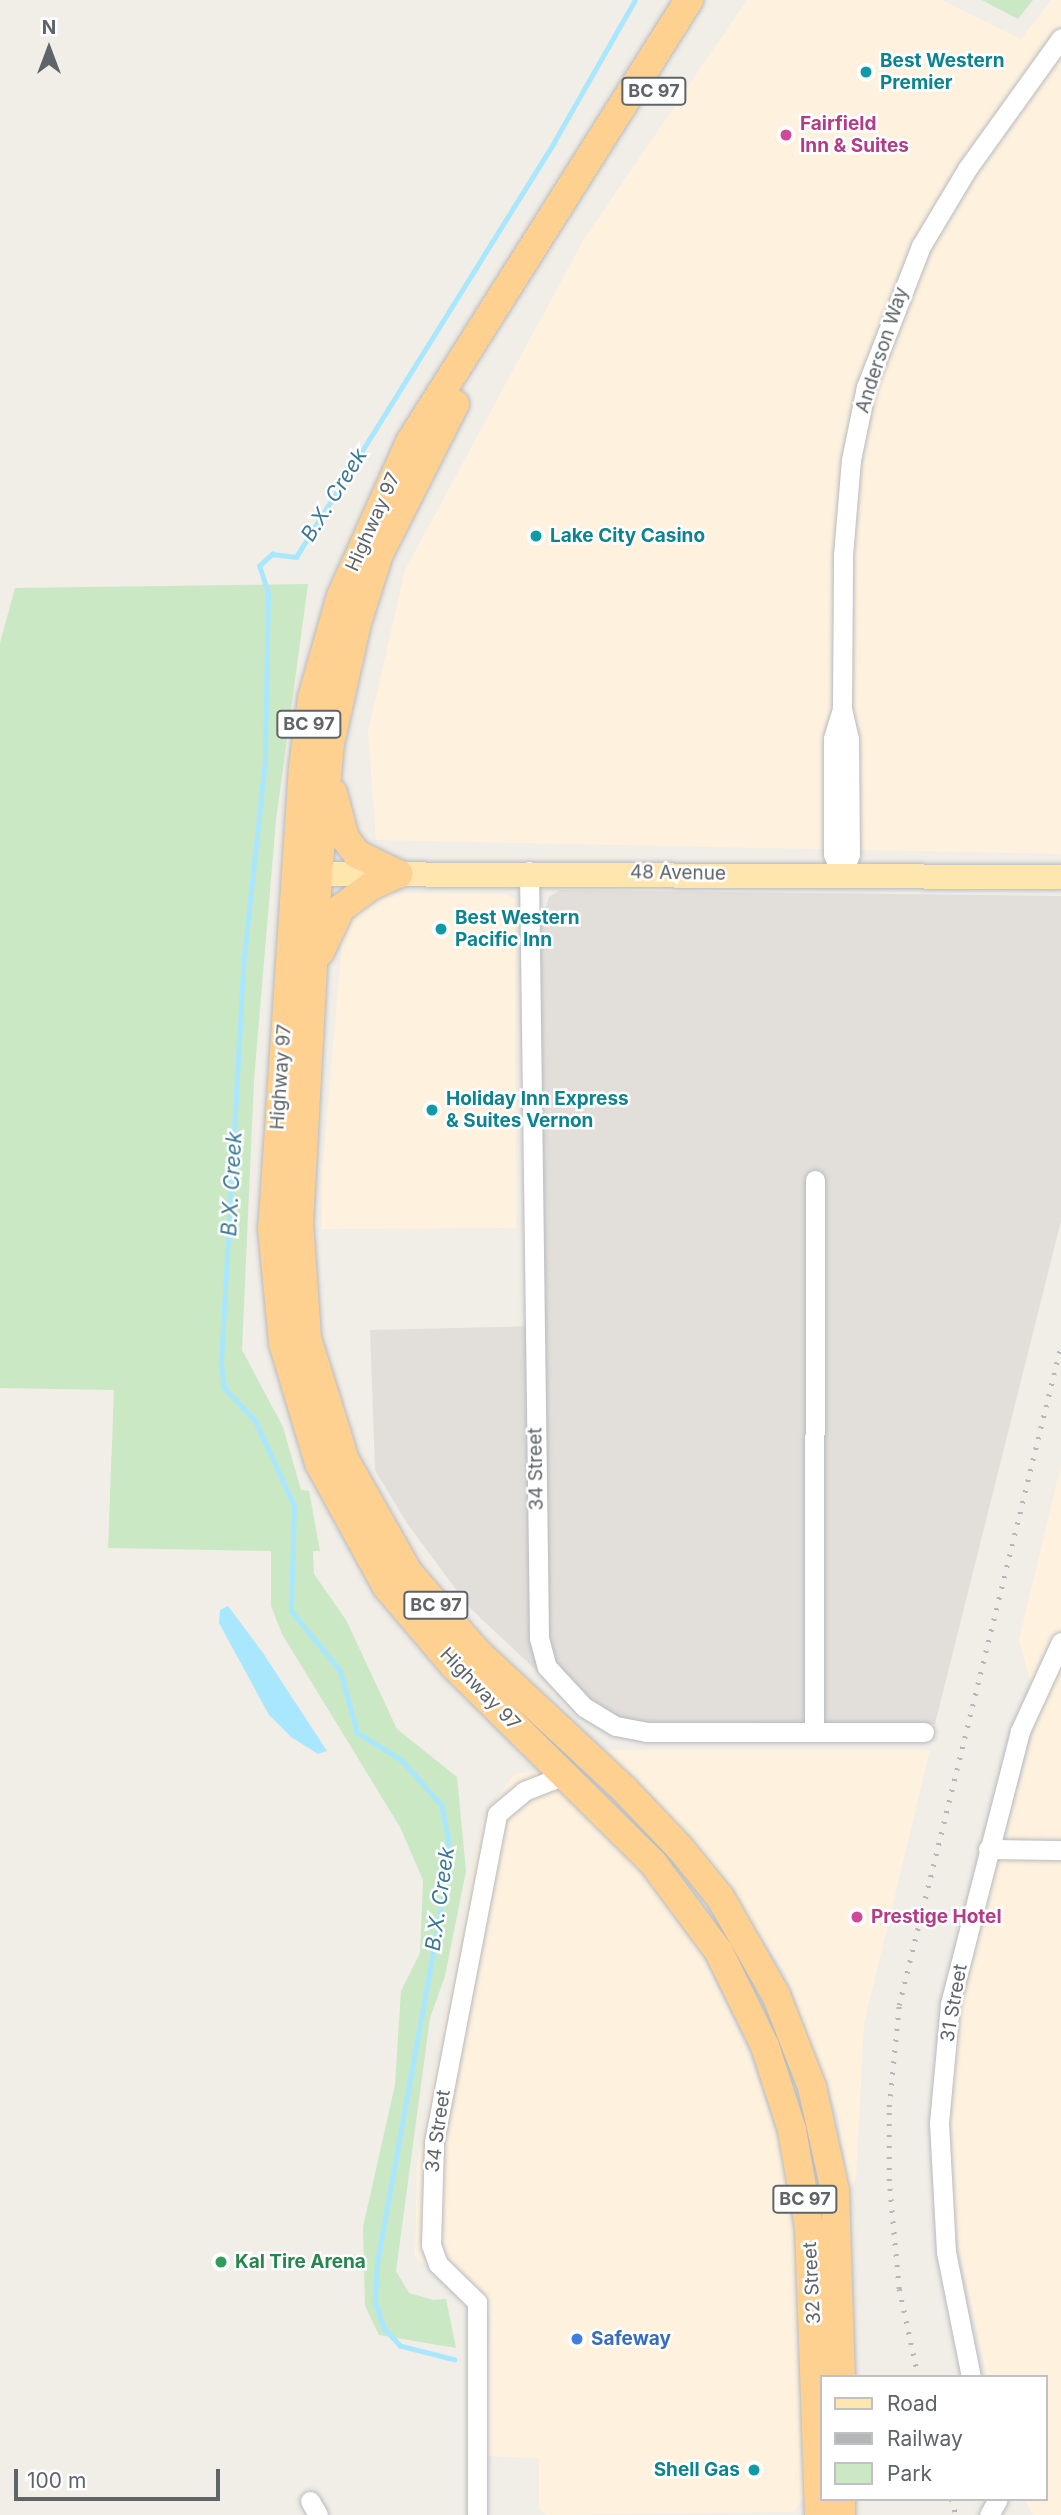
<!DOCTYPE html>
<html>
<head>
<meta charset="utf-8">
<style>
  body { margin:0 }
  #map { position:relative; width:1061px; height:2515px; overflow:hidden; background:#f1ede7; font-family:Inter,sans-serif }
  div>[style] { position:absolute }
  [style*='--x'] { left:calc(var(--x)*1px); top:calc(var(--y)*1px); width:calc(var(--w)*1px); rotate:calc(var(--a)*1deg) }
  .commercial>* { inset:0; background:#fef2df }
  .industrial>* { inset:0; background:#e2dfdb }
  .green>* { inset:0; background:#cae8c4 }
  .water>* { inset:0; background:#a9e7ff }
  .stream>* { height:4.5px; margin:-2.25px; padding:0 2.25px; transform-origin:2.25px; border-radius:2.25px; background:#a9e7ff }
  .roads { filter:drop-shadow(0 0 2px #b7babe) drop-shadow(0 0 2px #b7babe) }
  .minor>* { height:19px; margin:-9.5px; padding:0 9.5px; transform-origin:9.5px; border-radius:9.5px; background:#fff }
  .major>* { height:24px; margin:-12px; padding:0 12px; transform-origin:12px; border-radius:12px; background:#ffe5ae }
  .highway>* { height:28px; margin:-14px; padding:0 14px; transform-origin:14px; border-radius:14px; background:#fed191 }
  .rail>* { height:4.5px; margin-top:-2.25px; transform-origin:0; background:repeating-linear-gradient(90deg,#b5b6b7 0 2px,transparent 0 11px) }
  .dots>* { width:19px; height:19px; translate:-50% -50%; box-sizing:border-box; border:4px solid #fff; border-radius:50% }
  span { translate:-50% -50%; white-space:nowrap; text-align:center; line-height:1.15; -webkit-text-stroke:5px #fff; paint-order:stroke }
  .shield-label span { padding:2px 5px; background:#fff; border:2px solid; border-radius:5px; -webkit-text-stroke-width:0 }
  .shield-label { font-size:18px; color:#5e6468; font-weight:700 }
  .culture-label { font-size:19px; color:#0d838f; font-weight:700 }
  .left { translate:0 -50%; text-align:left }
  .right { translate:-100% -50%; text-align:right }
  .hotel-label { font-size:19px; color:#b23c85; font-weight:700 }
  .street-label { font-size:19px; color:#5e6468 }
  .leisure-label { font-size:19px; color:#27864d; font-weight:700 }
  .shop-label { font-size:19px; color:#366cbe; font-weight:700 }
  .water-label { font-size:21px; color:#3a7899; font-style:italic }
  .legend { position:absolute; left:820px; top:2375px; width:228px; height:126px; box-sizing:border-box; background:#fff; border:2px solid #bfc1c3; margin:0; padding:9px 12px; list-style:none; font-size:21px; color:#5e6468 }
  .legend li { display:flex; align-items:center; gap:14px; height:35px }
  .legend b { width:35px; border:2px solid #bfc1c3 }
  .north { position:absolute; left:14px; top:14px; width:70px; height:70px; -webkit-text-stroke:5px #fff; paint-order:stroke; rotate:0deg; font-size:19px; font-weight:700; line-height:28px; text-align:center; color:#5e6468 }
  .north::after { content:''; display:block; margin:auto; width:24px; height:32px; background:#5e6468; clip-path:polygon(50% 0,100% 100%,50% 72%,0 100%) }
  .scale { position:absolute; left:14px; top:2469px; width:206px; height:32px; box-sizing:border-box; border:4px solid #5e6468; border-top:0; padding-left:9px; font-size:21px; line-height:24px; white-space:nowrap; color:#5e6468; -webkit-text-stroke:5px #fff; paint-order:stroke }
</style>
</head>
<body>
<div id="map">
  <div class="commercial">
    <div style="clip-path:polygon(747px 0,941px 0,1021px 39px,1051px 0,1061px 0,1061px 854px,376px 840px,368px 732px,405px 570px,584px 239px)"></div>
    <div style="clip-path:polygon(392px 893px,504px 894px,515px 899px,516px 1228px,322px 1229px,322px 1174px,343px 930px,352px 913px,368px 901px)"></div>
    <div style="clip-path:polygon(1061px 1465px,1061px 2515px,1033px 2515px,1024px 2499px,1045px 2499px,1045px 2377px,987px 2377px,954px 2225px,946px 2049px,1039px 1712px,1019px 1640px)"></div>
    <div style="clip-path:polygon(602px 1750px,930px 1750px,864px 2024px,856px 2178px,849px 2191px,838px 2116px,785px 1973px,724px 1881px,653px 1797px)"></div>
    <div style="clip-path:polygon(546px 1770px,662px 1888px,695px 1938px,748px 2052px,789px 2167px,798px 2216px,806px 2494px,794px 2512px,547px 2515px,539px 2508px,539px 2458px,481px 2456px,490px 2318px,415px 2256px,417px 2164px,483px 1818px,514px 1774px)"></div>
  </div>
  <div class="industrial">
    <div style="clip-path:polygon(560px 890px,1061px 896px,1061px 1221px,935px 1724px,591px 1722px,469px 1607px,406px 1522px,375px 1470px,370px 1330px,542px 1326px,539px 925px,549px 897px)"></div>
  </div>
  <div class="green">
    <div style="clip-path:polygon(982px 0,1033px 0,1018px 19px)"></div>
    <div style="clip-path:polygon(308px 584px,276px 820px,254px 1080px,242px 1350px,283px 1427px,301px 1490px,309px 1491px,320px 1551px,313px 1551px,314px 1574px,346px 1620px,397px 1729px,457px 1777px,466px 1871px,445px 1976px,430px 2018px,396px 2271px,409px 2293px,433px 2300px,446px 2299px,456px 2348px,379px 2335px,365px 2306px,363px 2227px,395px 2085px,401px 1991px,420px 1953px,423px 1880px,400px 1827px,282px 1634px,271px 1606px,271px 1551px,108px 1548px,114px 1390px,0 1388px,0 643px,15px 588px)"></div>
  </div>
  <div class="water">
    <div style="clip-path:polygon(228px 1606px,263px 1653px,327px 1751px,318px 1754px,291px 1737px,269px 1715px,219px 1623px,220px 1610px)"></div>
  </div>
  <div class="stream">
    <div style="--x:455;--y:2360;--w:57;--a:-165.7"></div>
    <div style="--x:400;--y:2346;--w:23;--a:-133"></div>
    <div style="--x:384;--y:2329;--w:29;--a:-108"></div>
    <div style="--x:375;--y:2301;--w:38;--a:-87"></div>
    <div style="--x:377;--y:2263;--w:367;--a:-79.8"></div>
    <div style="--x:442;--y:1902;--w:64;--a:-84.6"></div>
    <div style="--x:448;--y:1838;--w:34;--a:-102"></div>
    <div style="--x:441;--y:1805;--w:60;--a:-131.6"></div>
    <div style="--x:401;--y:1760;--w:52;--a:-148.5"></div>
    <div style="--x:357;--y:1733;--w:64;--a:-105.3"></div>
    <div style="--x:340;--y:1671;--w:77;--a:-129.2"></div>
    <div style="--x:291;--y:1611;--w:105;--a:-88.4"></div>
    <div style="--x:294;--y:1506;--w:94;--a:-114.6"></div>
    <div style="--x:255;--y:1421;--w:45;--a:-133.2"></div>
    <div style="--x:224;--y:1388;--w:24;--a:-97"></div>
    <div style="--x:221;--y:1364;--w:408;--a:-86.8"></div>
    <div style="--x:244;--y:957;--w:198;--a:-83.9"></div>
    <div style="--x:265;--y:760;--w:167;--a:-89"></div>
    <div style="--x:268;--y:593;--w:28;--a:-108"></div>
    <div style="--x:259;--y:566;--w:18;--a:-43"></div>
    <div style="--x:272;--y:554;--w:24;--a:7"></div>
    <div style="--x:296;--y:557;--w:489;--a:-58.1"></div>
    <div style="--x:554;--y:142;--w:163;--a:-60.3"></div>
  </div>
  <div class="roads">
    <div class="minor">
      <div style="--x:842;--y:709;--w:31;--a:107"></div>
      <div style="--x:833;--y:739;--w:115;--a:90"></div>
      <div style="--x:833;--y:854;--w:23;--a:67"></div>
      <div style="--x:529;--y:871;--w:767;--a:89.25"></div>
      <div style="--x:539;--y:1638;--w:30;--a:75"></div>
      <div style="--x:547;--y:1667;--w:54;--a:47.2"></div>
      <div style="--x:584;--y:1707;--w:37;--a:31"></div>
      <div style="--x:616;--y:1726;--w:31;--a:11"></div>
      <div style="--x:646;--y:1732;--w:278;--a:0"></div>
      <div style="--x:842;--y:875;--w:22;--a:-69"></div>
      <div style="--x:850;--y:854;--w:115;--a:-90.5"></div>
      <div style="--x:849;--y:739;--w:32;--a:-103"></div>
      <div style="--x:842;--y:708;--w:153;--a:-89.6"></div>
      <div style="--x:843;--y:555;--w:95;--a:-85.2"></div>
      <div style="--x:851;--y:460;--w:75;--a:-78.4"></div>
      <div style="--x:866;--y:387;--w:151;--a:-68.7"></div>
      <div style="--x:921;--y:246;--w:90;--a:-59.1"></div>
      <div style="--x:967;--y:169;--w:161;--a:-54.3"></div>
      <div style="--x:814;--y:1732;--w:552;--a:-89.9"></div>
      <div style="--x:988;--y:1849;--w:73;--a:0.8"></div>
      <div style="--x:971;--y:2377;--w:127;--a:-101.3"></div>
      <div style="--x:946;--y:2252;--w:129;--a:-93.1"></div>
      <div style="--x:939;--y:2123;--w:120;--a:-84.7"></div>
      <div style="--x:950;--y:2004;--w:282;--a:-75.6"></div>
      <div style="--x:1020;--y:1731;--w:98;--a:-65.3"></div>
      <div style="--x:310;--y:2501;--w:16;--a:60"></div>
      <div style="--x:477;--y:2515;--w:213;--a:-90"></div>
      <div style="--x:477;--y:2302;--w:54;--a:-135.7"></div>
      <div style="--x:438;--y:2264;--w:20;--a:-110"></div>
      <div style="--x:431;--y:2245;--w:103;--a:-88.3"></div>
      <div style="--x:434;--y:2142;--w:334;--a:-79.1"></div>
      <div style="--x:497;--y:1814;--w:35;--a:-40"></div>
      <div style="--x:524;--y:1791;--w:44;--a:-21.3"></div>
      <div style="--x:989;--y:2515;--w:18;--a:-61"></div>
    </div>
    <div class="major">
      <div style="--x:299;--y:874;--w:762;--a:0.23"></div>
    </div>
    <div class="highway">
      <div style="--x:689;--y:0;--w:523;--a:122.26"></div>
      <div style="--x:410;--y:442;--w:169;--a:114.1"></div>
      <div style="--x:341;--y:596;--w:106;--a:105.9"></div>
      <div style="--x:312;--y:698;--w:70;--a:97.4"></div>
      <div style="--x:303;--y:767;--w:462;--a:93.8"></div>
      <div style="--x:272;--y:1228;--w:116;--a:84.5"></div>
      <div style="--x:283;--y:1343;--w:125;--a:73.3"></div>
      <div style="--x:319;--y:1463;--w:141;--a:61.3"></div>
      <div style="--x:387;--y:1587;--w:105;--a:49.6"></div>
      <div style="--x:455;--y:1667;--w:279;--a:44.7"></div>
      <div style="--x:653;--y:1863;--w:111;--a:53.4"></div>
      <div style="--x:719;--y:1952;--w:105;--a:63.9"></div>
      <div style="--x:765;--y:2046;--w:88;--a:72.2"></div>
      <div style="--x:792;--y:2130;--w:98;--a:80.1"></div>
      <div style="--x:809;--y:2227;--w:288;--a:88"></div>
      <div style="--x:455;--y:404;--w:168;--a:116.9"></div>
      <div style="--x:379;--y:554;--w:72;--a:107.7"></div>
      <div style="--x:357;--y:623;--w:124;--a:102.6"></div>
      <div style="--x:330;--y:744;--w:131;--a:95.3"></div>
      <div style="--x:318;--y:874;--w:350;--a:93.1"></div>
      <div style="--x:299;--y:1223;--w:115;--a:86"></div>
      <div style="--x:307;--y:1338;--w:128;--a:72.7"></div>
      <div style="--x:345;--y:1460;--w:129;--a:60.6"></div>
      <div style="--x:408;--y:1572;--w:103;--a:49.3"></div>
      <div style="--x:475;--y:1650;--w:204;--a:43"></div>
      <div style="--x:624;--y:1789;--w:81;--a:46.5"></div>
      <div style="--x:680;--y:1848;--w:63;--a:50.8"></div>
      <div style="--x:720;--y:1897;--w:113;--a:60.3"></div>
      <div style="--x:776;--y:1995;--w:99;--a:68.6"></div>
      <div style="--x:812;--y:2087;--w:107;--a:77.5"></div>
      <div style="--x:835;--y:2191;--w:186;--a:88.2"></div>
      <div style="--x:333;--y:793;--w:47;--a:75.1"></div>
      <div style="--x:345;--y:838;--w:20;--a:53"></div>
      <div style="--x:357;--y:854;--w:46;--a:26"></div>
      <div style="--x:320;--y:952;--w:49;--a:-64.5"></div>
      <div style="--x:341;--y:908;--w:37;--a:-36"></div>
      <div style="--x:371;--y:886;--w:30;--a:-24"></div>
      <div style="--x:841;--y:2515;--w:16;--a:-90"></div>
    </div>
  </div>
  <div class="rail">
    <div style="--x:918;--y:2377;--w:90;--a:-102.2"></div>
    <div style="--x:899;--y:2289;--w:108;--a:-95.3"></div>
    <div style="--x:889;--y:2181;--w:74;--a:-90"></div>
    <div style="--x:889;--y:2107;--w:102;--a:-84.4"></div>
    <div style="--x:899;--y:2005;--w:680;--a:-76.21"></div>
    <div style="--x:952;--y:2499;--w:16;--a:76"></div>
  </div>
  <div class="dots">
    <div style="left:866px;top:72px;background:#0f9aa8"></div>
    <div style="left:786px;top:135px;background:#d1479c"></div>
    <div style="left:536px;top:536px;background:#0f9aa8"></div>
    <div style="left:441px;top:929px;background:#0f9aa8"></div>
    <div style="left:432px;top:1110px;background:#0f9aa8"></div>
    <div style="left:857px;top:1917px;background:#d1479c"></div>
    <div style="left:221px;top:2262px;background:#2e9e5b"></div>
    <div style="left:577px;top:2339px;background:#3f7fe0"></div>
    <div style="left:754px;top:2470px;background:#0f9aa8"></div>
  </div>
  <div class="shield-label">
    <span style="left:654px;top:91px">BC 97</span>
    <span style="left:309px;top:724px">BC 97</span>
    <span style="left:436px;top:1605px">BC 97</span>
    <span style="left:805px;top:2199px">BC 97</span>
  </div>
  <div class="culture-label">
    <span class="left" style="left:880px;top:72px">Best Western<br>Premier</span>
    <span class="left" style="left:550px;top:536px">Lake City Casino</span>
    <span class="left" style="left:455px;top:929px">Best Western<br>Pacific Inn</span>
    <span class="left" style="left:446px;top:1110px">Holiday Inn Express<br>&amp; Suites Vernon</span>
    <span class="right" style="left:740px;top:2470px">Shell Gas</span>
  </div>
  <div class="hotel-label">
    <span class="left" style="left:800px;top:135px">Fairfield<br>Inn &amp; Suites</span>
    <span class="left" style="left:871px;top:1917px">Prestige Hotel</span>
  </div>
  <div class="street-label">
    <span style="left:882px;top:350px;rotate:-72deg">Anderson Way</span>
    <span style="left:373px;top:522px;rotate:-66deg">Highway 97</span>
    <span style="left:678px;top:873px;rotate:1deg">48 Avenue</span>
    <span style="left:281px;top:1077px;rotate:-86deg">Highway 97</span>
    <span style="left:536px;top:1469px;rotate:-91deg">34 Street</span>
    <span style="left:480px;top:1689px;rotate:46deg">Highway 97</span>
    <span style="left:954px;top:2003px;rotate:-80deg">31 Street</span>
    <span style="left:438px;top:2131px;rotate:-82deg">34 Street</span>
    <span style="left:812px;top:2283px;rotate:-93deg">32 Street</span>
  </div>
  <div class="leisure-label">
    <span class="left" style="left:235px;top:2262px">Kal Tire Arena</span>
  </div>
  <div class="shop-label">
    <span class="left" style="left:591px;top:2339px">Safeway</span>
  </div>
  <div class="water-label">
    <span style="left:334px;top:495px;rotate:-58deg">B.X. Creek</span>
    <span style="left:232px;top:1184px;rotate:-87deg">B.X. Creek</span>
    <span style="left:440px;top:1899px;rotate:-82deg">B.X. Creek</span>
  </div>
  <ul class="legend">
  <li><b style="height:9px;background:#ffe5ae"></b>Road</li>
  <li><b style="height:9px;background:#b5b6b7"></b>Railway</li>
  <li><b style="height:19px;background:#cae8c4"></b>Park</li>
  </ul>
  <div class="north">N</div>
  <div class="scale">100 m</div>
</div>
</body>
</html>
